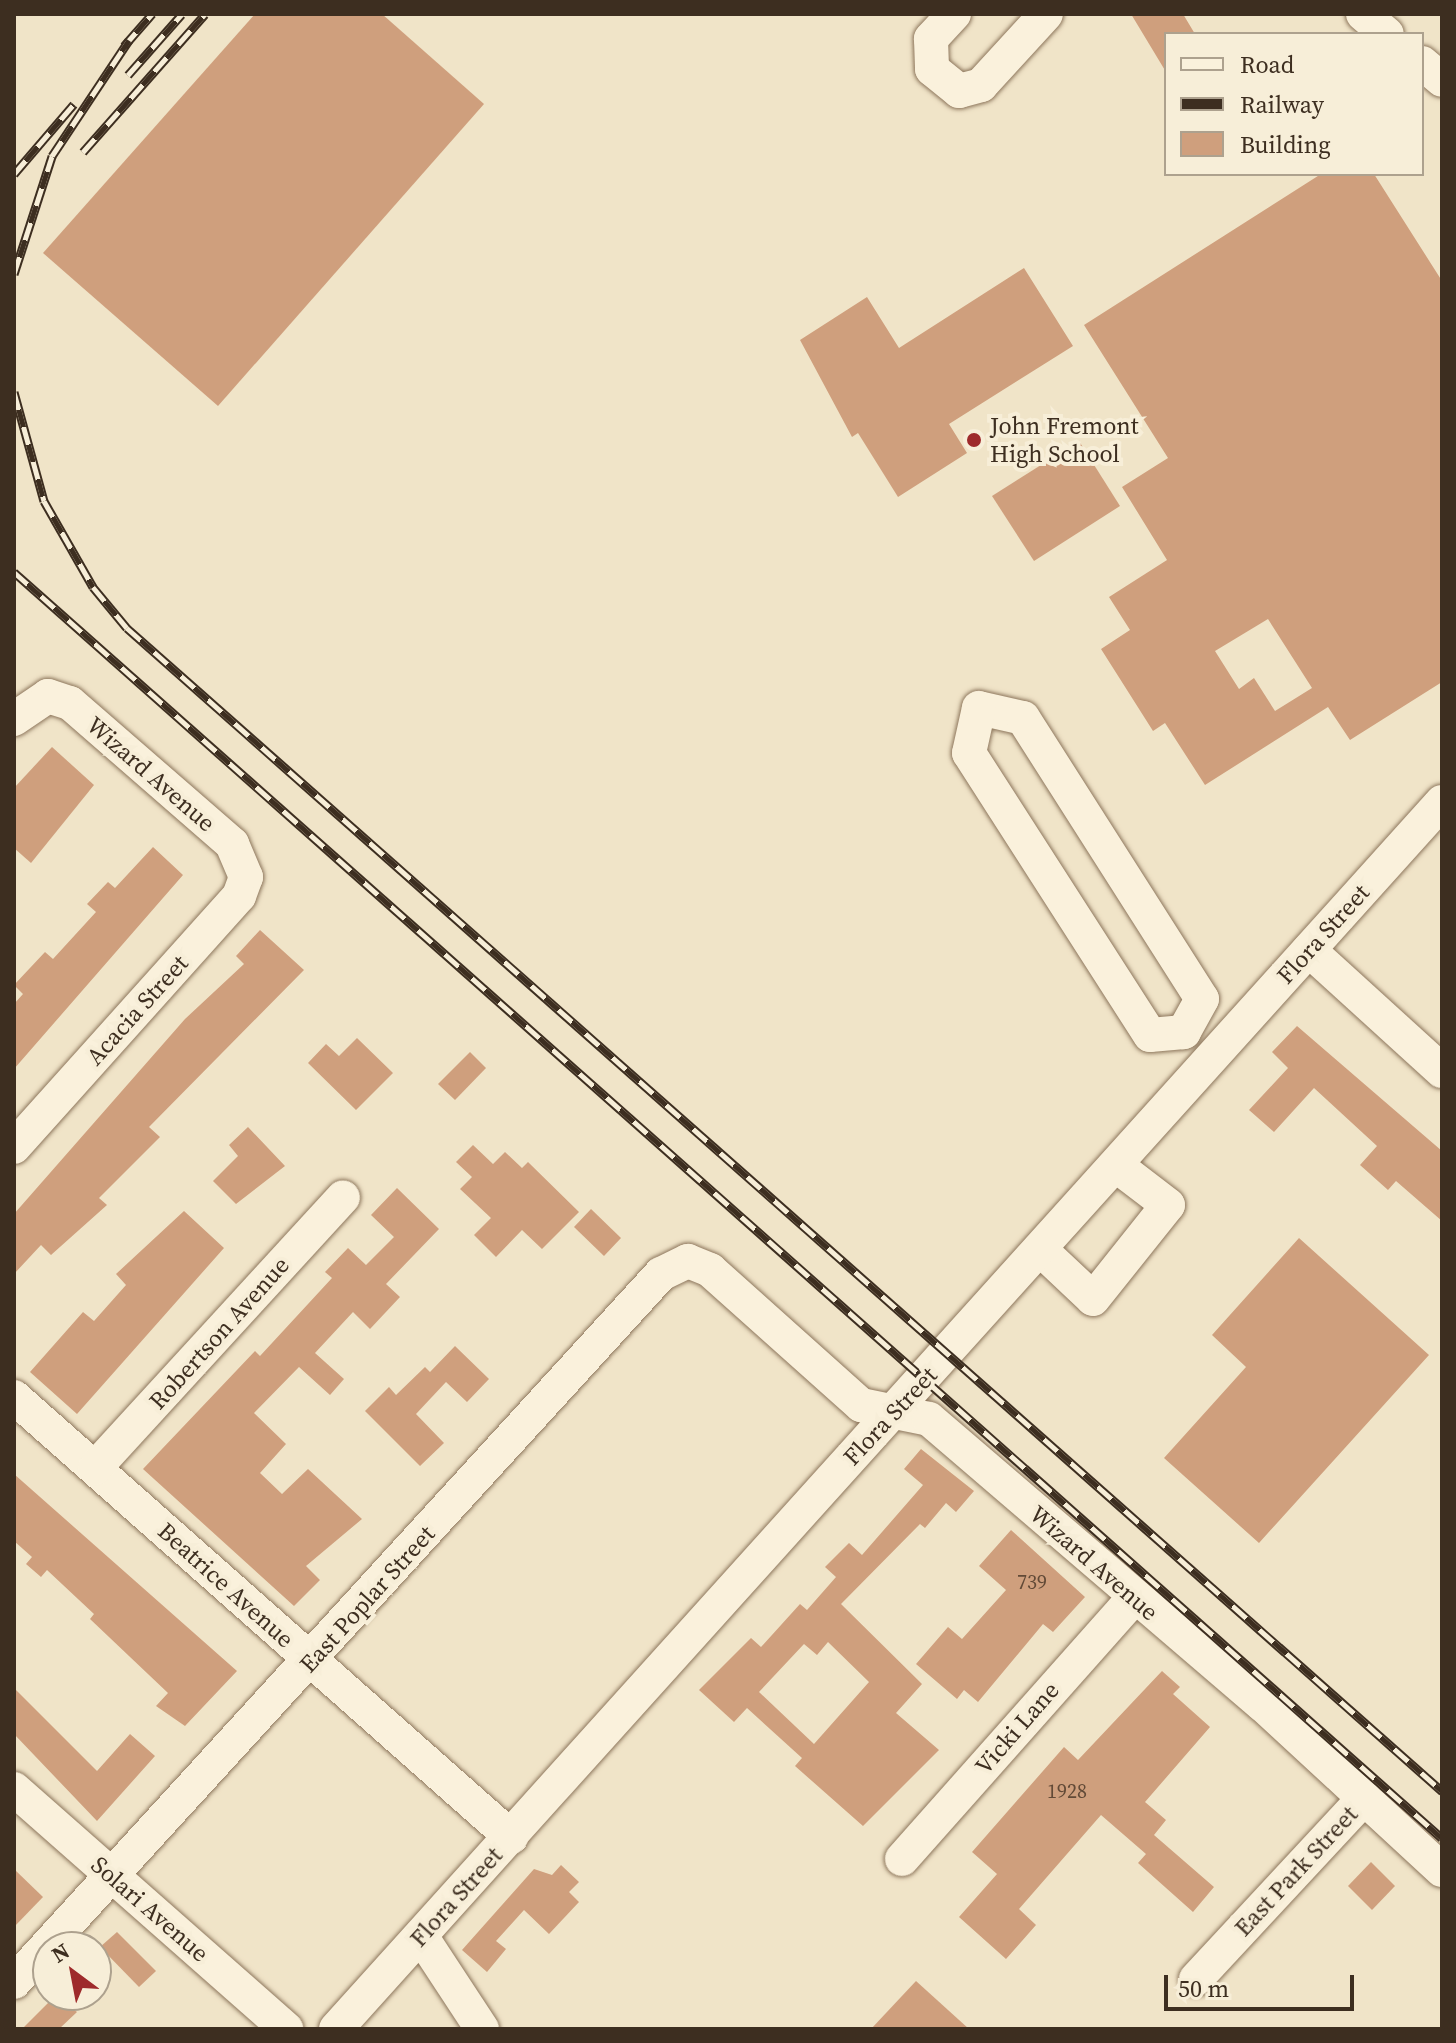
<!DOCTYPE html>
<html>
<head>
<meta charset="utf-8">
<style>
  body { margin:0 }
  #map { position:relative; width:1456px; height:2043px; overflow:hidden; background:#f0e4c8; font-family:"Source Serif 4",serif }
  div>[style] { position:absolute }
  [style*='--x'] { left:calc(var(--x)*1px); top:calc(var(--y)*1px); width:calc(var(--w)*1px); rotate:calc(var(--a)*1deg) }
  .building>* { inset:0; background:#cf9f7d }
  .roads { filter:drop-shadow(0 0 2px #8d765c) drop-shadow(0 0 2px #8d765c) }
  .minor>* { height:34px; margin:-17px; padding:0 17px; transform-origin:17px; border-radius:17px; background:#faf1dc }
  .rail>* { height:9px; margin-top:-4.5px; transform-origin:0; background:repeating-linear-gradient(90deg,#f7eed8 0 18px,#3d2e20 0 36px); box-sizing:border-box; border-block:2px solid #3d2e20 }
  .dots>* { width:22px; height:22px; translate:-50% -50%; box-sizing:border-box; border:4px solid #f7eed8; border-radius:50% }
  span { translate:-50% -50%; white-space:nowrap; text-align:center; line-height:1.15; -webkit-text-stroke:8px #f7eed8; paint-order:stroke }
  .number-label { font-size:20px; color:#624a37 }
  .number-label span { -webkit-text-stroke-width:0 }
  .poi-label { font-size:24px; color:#3d2e20 }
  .left { translate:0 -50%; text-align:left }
  .street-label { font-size:24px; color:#3d2e20 }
  .frame { position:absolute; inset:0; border:16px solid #3d2e20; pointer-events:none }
  .legend { position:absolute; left:1164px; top:32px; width:260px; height:144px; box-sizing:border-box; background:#f7eed8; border:2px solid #ada18e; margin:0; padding:10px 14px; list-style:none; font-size:24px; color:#3d2e20 }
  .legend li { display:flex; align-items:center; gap:16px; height:40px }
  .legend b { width:40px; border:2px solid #ada18e }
  .north { position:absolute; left:32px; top:1931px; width:80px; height:80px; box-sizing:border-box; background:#f7eed8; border:2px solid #ada18e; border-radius:50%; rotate:328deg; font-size:22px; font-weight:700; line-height:32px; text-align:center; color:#3d2e20 }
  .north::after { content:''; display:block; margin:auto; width:28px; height:36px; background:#9e2a2b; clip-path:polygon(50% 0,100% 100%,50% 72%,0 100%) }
  .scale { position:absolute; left:1164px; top:1975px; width:190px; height:36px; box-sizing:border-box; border:4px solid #3d2e20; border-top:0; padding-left:10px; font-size:24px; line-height:28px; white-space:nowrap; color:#3d2e20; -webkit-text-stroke:6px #f7eed8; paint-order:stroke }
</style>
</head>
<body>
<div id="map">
  <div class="building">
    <div style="clip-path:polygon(255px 14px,382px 14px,484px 104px,218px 406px,43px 253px)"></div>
    <div style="clip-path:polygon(1131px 14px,1183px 14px,1195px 34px,1166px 34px,1166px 72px)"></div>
    <div style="clip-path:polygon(evenodd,1321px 174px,1374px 174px,1442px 281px,1442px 682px,1350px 740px,1328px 707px,1205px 785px,1165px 723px,1153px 731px,1101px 649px,1130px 630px,1109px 597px,1167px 560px,1122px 487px,1168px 458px,1084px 325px,1321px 174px,1268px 619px,1312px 688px,1275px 711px,1254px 678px,1239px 689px,1215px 651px,1268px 619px)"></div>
    <div style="clip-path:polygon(1024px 268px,1073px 346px,949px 424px,967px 453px,898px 497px,858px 433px,852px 437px,800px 340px,867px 297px,899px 348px)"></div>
    <div style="clip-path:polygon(1079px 441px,1120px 506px,1034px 561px,992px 496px)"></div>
    <div style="clip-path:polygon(52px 747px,94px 785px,31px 863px,14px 848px,14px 788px)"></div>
    <div style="clip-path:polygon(153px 847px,183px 875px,14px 1069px,14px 1004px,23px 994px,14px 985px,45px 952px,53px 959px,96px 912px,87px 904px,108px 882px,115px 888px)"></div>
    <div style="clip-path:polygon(260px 930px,304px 970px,149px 1127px,160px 1137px,99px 1198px,107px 1205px,51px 1255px,41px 1245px,14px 1274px,14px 1214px,185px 1019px,244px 964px,236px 956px)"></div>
    <div style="clip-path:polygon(1297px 1026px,1442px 1151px,1442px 1221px,1396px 1181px,1388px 1190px,1360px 1165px,1377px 1146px,1314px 1088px,1274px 1132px,1249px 1110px,1288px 1068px,1272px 1052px)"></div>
    <div style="clip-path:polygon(357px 1038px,393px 1073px,356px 1110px,308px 1063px,326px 1044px,339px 1056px)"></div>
    <div style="clip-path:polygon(470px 1052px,486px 1068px,455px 1100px,438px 1084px)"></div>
    <div style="clip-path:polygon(248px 1127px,285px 1166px,236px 1204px,213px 1181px,238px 1156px,229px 1145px)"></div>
    <div style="clip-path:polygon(473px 1145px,493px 1164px,505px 1152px,522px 1168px,528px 1162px,579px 1212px,542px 1249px,522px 1230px,496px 1257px,474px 1235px,491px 1218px,460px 1189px,472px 1177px,456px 1162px)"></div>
    <div style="clip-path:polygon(397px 1188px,439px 1229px,386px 1284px,400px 1297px,370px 1329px,353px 1312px,315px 1353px,344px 1379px,330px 1395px,299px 1367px,254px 1413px,286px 1444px,260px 1473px,282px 1494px,308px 1469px,362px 1519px,306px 1566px,320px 1580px,294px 1606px,143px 1469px,255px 1351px,260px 1356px,332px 1278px,325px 1272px,348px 1248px,366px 1265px,394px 1237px,371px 1215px)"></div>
    <div style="clip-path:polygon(591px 1209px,621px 1238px,604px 1256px,574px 1227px)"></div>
    <div style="clip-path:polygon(184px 1211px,224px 1248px,77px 1414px,30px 1372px,83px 1312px,94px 1321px,126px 1285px,116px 1274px)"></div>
    <div style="clip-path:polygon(1299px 1238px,1429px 1355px,1259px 1543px,1164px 1458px,1246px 1367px,1212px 1335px)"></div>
    <div style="clip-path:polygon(455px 1346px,489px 1379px,467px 1402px,446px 1382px,416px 1414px,444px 1443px,420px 1466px,365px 1411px,389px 1387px,396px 1395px,425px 1367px,430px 1372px)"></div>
    <div style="clip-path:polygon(evenodd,921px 1449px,974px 1491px,956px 1512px,946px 1503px,925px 1528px,920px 1524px,841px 1604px,922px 1684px,896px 1713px,939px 1750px,863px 1826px,795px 1766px,802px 1758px,747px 1708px,734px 1722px,699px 1690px,751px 1638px,761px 1647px,800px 1604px,807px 1610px,836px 1577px,825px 1567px,849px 1543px,862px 1555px,923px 1485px,904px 1469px,921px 1449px,828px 1642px,869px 1682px,814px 1744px,759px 1692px,804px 1644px,817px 1655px,828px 1642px)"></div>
    <div style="clip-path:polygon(14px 1474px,237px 1671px,185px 1726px,156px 1706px,168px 1693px,90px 1619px,94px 1614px,47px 1570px,41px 1577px,26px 1564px,32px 1557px,14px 1541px)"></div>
    <div style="clip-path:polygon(1011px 1530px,1085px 1597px,1053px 1632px,1043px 1624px,978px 1702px,964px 1690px,957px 1699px,916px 1664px,948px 1627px,962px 1639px,1006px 1590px,979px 1566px)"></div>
    <div style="clip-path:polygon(1162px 1671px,1180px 1687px,1173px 1694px,1210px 1727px,1145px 1802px,1166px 1820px,1154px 1835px,1214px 1887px,1193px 1912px,1138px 1863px,1146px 1854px,1101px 1815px,1019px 1909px,1036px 1925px,1006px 1959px,959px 1917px,997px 1874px,972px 1852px,1064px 1747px,1078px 1760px)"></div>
    <div style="clip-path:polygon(14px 1688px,97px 1771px,130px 1734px,155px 1756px,97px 1821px,14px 1734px)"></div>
    <div style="clip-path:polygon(1371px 1862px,1395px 1886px,1372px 1910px,1348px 1886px)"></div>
    <div style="clip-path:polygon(561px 1865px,579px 1882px,569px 1892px,579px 1902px,549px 1934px,524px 1910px,496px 1941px,506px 1949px,487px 1972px,462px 1950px,534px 1869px,552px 1875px)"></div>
    <div style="clip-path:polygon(14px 1869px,43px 1897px,14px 1927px)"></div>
    <div style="clip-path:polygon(117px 1932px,156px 1971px,139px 1987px,100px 1947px)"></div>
    <div style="clip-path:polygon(916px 1981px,969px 2029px,871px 2029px)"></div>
    <div style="clip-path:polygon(56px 1995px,77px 2012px,59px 2029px,22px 2029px)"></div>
  </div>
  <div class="roads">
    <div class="minor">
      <div style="--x:954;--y:14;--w:34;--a:133"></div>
      <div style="--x:931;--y:39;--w:30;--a:88"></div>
      <div style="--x:932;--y:69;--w:35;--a:39"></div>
      <div style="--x:959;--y:91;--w:23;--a:-15"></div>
      <div style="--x:981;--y:85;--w:96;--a:-47.5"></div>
      <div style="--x:1363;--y:14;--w:31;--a:40"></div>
      <div style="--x:1422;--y:63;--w:26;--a:40"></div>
      <div style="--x:979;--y:708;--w:45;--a:12.8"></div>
      <div style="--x:1023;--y:718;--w:333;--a:57.5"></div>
      <div style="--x:1202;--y:999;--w:38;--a:119"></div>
      <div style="--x:1184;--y:1032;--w:34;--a:175"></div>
      <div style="--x:1150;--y:1035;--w:335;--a:-122.7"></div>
      <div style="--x:969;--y:753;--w:46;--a:-77.5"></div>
      <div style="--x:14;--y:719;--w:41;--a:-34.1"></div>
      <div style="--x:48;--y:696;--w:23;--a:18"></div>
      <div style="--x:70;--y:703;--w:215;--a:41"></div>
      <div style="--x:232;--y:844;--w:36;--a:67"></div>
      <div style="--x:246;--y:877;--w:20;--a:110"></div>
      <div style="--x:239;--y:896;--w:337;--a:131.9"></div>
      <div style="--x:1309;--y:950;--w:180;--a:42.3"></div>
      <div style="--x:1041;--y:1250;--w:71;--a:43.3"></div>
      <div style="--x:1093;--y:1299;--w:120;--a:-51.4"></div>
      <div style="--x:1168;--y:1205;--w:64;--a:-142.6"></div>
      <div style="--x:14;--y:1397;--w:664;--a:41.52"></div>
      <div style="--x:95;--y:1468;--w:367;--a:-47.5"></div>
      <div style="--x:14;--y:1789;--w:363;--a:41.4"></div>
      <div style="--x:902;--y:1859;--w:349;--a:-48.4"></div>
      <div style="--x:421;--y:1936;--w:111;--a:56.7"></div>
      <div style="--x:1196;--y:1979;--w:247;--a:-47.1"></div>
      <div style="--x:14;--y:1982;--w:959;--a:-47.58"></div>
      <div style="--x:661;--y:1274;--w:30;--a:-26"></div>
      <div style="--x:688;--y:1261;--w:24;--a:22"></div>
      <div style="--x:710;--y:1270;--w:203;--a:41.8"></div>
      <div style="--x:861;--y:1405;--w:69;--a:11.6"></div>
      <div style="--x:929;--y:1419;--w:438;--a:40.6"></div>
      <div style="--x:1262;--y:1704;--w:245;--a:42.7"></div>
      <div style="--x:336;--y:2029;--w:1652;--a:-47.97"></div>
    </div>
  </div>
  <div class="rail">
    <div style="--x:124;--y:46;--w:43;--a:-48.8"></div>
    <div style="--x:128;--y:75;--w:81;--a:-48.5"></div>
    <div style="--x:83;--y:152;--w:184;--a:-48.5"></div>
    <div style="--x:14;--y:174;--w:92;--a:-49.4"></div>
    <div style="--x:14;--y:274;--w:124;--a:-72.1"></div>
    <div style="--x:52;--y:156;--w:139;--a:-56.4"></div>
    <div style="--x:14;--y:392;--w:113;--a:74.6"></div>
    <div style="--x:44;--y:501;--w:99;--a:60.3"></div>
    <div style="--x:93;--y:587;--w:53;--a:50.3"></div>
    <div style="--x:127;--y:628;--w:1756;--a:41.49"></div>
    <div style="--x:14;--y:572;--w:1908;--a:41.56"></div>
  </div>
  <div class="dots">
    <div style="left:974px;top:440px;background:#9e2a2b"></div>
  </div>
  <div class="number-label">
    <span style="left:1032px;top:1582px">739</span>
    <span style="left:1067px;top:1791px">1928</span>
  </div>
  <div class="poi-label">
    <span class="left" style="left:990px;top:440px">John Fremont<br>High School</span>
  </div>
  <div class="street-label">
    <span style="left:151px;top:774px;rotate:41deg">Wizard Avenue</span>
    <span style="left:1323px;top:934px;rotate:-48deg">Flora Street</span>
    <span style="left:137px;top:1010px;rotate:-48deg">Acacia Street</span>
    <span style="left:219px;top:1333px;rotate:-48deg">Robertson Avenue</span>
    <span style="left:890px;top:1416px;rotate:-47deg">Flora Street</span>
    <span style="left:1094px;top:1563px;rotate:41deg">Wizard Avenue</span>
    <span style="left:226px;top:1585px;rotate:42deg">Beatrice Avenue</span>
    <span style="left:367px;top:1599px;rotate:-48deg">East Poplar Street</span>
    <span style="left:1017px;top:1728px;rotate:-49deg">Vicki Lane</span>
    <span style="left:1296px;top:1871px;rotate:-47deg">East Park Street</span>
    <span style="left:456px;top:1897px;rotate:-48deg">Flora Street</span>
    <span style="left:150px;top:1909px;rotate:41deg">Solari Avenue</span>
  </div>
  <div class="frame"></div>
  <ul class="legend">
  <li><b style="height:10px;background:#faf1dc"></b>Road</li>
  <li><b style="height:10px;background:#3d2e20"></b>Railway</li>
  <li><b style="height:22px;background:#cf9f7d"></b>Building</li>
  </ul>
  <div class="north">N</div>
  <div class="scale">50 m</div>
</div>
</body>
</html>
